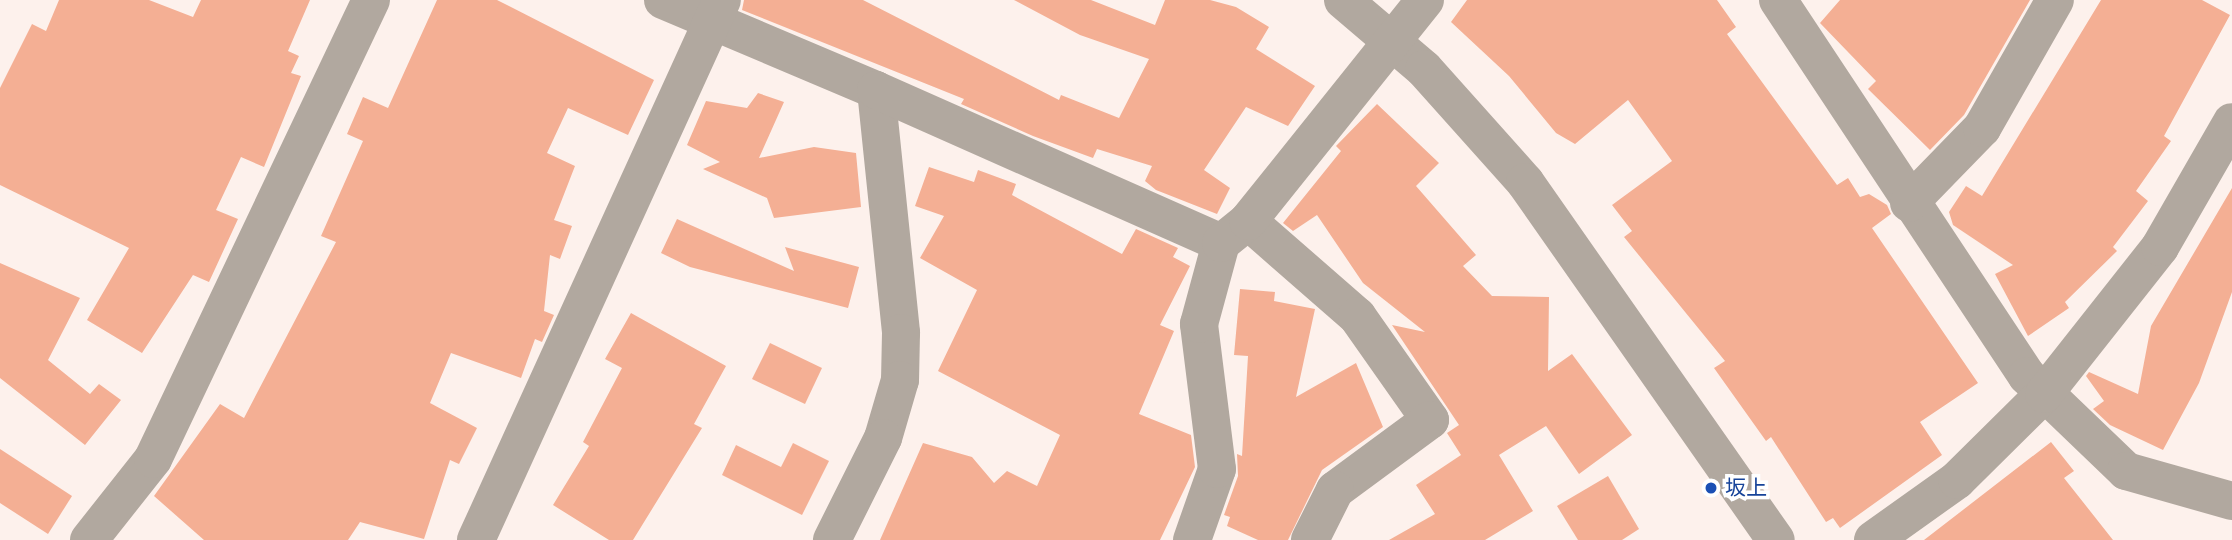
<!DOCTYPE html>
<html>
<head>
<meta charset="utf-8">
<style>
  body { margin:0 }
  #map { position:relative; width:2232px; height:540px; overflow:hidden; background:#fdf1ec; font-family:"Space Grotesk","Noto Sans JP",sans-serif }
  div>[style] { position:absolute }
  [style*='--x'] { left:calc(var(--x)*1px); top:calc(var(--y)*1px); width:calc(var(--w)*1px); rotate:calc(var(--a)*1deg) }
  .building>* { inset:0; background:#f4af94 }
  .minor>* { height:38px; margin:-19px; padding:0 19px; transform-origin:19px; border-radius:19px; background:#b1a89f }
  .dots>* { width:19px; height:19px; translate:-50% -50%; box-sizing:border-box; border:4px solid #fff; border-radius:50% }
  span { translate:-50% -50%; white-space:nowrap; text-align:center; line-height:1.15; -webkit-text-stroke:7px #fff; paint-order:stroke }
  .transit-label { font-size:21px; color:#164399 }
  .left { translate:0 -50%; text-align:left }
</style>
</head>
<body>
<div id="map">
  <div class="building">
    <div style="clip-path:polygon(59px 0,149px 0,193px 17px,201px 0,310px 0,288px 51px,299px 56px,291px 73px,301px 76px,264px 167px,241px 157px,216px 210px,238px 219px,209px 282px,193px 275px,142px 353px,87px 320px,129px 248px,0 185px,0 88px,32px 24px,46px 31px)"></div>
    <div style="clip-path:polygon(437px 0,497px 0,654px 80px,628px 135px,568px 108px,547px 153px,575px 166px,554px 220px,572px 226px,560px 259px,550px 255px,544px 311px,554px 315px,542px 342px,535px 339px,521px 378px,451px 353px,430px 403px,477px 428px,459px 464px,450px 460px,424px 539px,360px 522px,348px 540px,204px 540px,154px 496px,220px 404px,244px 418px,336px 242px,321px 236px,363px 141px,347px 134px,363px 97px,388px 108px)"></div>
    <div style="clip-path:polygon(744px 0,863px 0,1059px 100px,1061px 95px,1119px 118px,1149px 59px,1080px 35px,1014px 0,1091px 0,1155px 25px,1165px 0,1210px 0,1236px 7px,1269px 27px,1256px 49px,1315px 86px,1288px 126px,1246px 107px,1204px 170px,1230px 188px,1217px 214px,1156px 190px,1145px 181px,1152px 166px,1097px 149px,1093px 158px,1033px 136px,961px 104px,964px 99px,742px 10px)"></div>
    <div style="clip-path:polygon(1467px 0,1717px 0,1736px 27px,1727px 34px,1837px 185px,1848px 178px,1860px 197px,1869px 194px,1887px 205px,1891px 214px,1872px 228px,1978px 383px,1920px 422px,1942px 455px,1840px 528px,1833px 518px,1826px 522px,1771px 437px,1766px 441px,1714px 368px,1725px 361px,1624px 237px,1632px 231px,1612px 205px,1672px 161px,1628px 100px,1575px 144px,1556px 133px,1509px 76px,1451px 22px)"></div>
    <div style="clip-path:polygon(1840px 0,2030px 0,1964px 115px,1930px 150px,1868px 89px,1876px 81px,1820px 23px)"></div>
    <div style="clip-path:polygon(2101px 0,2202px 0,2230px 15px,2164px 136px,2171px 141px,2136px 191px,2148px 201px,2113px 247px,2117px 251px,2065px 302px,2069px 308px,2028px 336px,1995px 274px,2013px 265px,1953px 225px,1949px 212px,1966px 186px,1982px 196px)"></div>
    <div style="clip-path:polygon(758px 93px,784px 102px,759px 158px,814px 147px,856px 153px,861px 207px,774px 218px,767px 198px,703px 169px,720px 162px,687px 145px,706px 101px,747px 108px)"></div>
    <div style="clip-path:polygon(1377px 104px,1439px 163px,1416px 186px,1476px 255px,1463px 266px,1492px 296px,1549px 297px,1548px 371px,1572px 354px,1632px 435px,1579px 474px,1546px 426px,1499px 455px,1533px 511px,1485px 540px,1389px 540px,1435px 514px,1416px 485px,1461px 455px,1447px 433px,1459px 425px,1392px 325px,1425px 332px,1363px 283px,1317px 215px,1293px 231px,1283px 223px,1341px 151px,1336px 146px)"></div>
    <div style="clip-path:polygon(929px 167px,974px 182px,978px 170px,1016px 184px,1012px 195px,1122px 254px,1136px 229px,1178px 248px,1173px 257px,1190px 266px,1160px 325px,1174px 331px,1139px 414px,1191px 435px,1195px 467px,1160px 540px,880px 540px,923px 443px,972px 457px,994px 483px,1007px 471px,1037px 486px,1060px 435px,938px 371px,977px 290px,920px 258px,944px 216px,915px 206px)"></div>
    <div style="clip-path:polygon(2232px 188px,2232px 292px,2199px 383px,2163px 450px,2110px 425px,2093px 409px,2104px 401px,2086px 376px,2089px 372px,2138px 394px,2151px 326px)"></div>
    <div style="clip-path:polygon(677px 219px,794px 271px,785px 247px,859px 267px,848px 308px,690px 267px,661px 253px)"></div>
    <div style="clip-path:polygon(0 263px,80px 298px,48px 360px,90px 394px,99px 384px,121px 400px,85px 445px,0 378px)"></div>
    <div style="clip-path:polygon(1240px 289px,1275px 292px,1274px 301px,1315px 309px,1296px 397px,1356px 363px,1383px 427px,1322px 470px,1288px 540px,1258px 540px,1227px 526px,1230px 517px,1224px 515px,1238px 476px,1237px 454px,1242px 456px,1248px 356px,1234px 355px)"></div>
    <div style="clip-path:polygon(631px 313px,726px 366px,694px 424px,702px 428px,633px 540px,609px 540px,553px 505px,589px 446px,583px 442px,622px 368px,605px 359px)"></div>
    <div style="clip-path:polygon(770px 343px,822px 368px,805px 404px,752px 379px)"></div>
    <div style="clip-path:polygon(2051px 442px,2074px 471px,2064px 478px,2113px 540px,1924px 540px)"></div>
    <div style="clip-path:polygon(793px 443px,829px 461px,802px 515px,722px 475px,736px 445px,781px 467px)"></div>
    <div style="clip-path:polygon(0 449px,72px 496px,48px 534px,0 503px)"></div>
    <div style="clip-path:polygon(1608px 476px,1639px 529px,1622px 540px,1578px 540px,1557px 506px)"></div>
  </div>
  <div class="minor">
    <div style="--x:663;--y:0;--w:231;--a:22.9"></div>
    <div style="--x:876;--y:90;--w:244;--a:84.1"></div>
    <div style="--x:901;--y:333;--w:47;--a:91.2"></div>
    <div style="--x:900;--y:380;--w:60;--a:106.3"></div>
    <div style="--x:883;--y:438;--w:114;--a:116.6"></div>
    <div style="--x:1343;--y:0;--w:106;--a:40.4"></div>
    <div style="--x:1424;--y:69;--w:152;--a:48.2"></div>
    <div style="--x:1525;--y:182;--w:437;--a:55"></div>
    <div style="--x:1778;--y:0;--w:451;--a:56.5"></div>
    <div style="--x:2027;--y:376;--w:137;--a:43.8"></div>
    <div style="--x:2126;--y:471;--w:110;--a:15.8"></div>
    <div style="--x:876;--y:90;--w:377;--a:23.9"></div>
    <div style="--x:1909;--y:203;--w:105;--a:-45.8"></div>
    <div style="--x:1982;--y:128;--w:147;--a:-60.3"></div>
    <div style="--x:1248;--y:221;--w:145;--a:41.1"></div>
    <div style="--x:1357;--y:316;--w:127;--a:54.9"></div>
    <div style="--x:1430;--y:420;--w:118;--a:143.6"></div>
    <div style="--x:1335;--y:490;--w:56;--a:116.6"></div>
    <div style="--x:89;--y:540;--w:103;--a:-51.7"></div>
    <div style="--x:153;--y:459;--w:508;--a:-64.59"></div>
    <div style="--x:476;--y:540;--w:593;--a:-65.51"></div>
    <div style="--x:1192;--y:540;--w:75;--a:-70.6"></div>
    <div style="--x:1217;--y:469;--w:146;--a:-97.1"></div>
    <div style="--x:1199;--y:324;--w:84;--a:-74.8"></div>
    <div style="--x:1221;--y:243;--w:35;--a:-39"></div>
    <div style="--x:1248;--y:221;--w:283;--a:-51.3"></div>
    <div style="--x:1873;--y:540;--w:103;--a:-35.5"></div>
    <div style="--x:1957;--y:480;--w:122;--a:-44.7"></div>
    <div style="--x:2044;--y:394;--w:187;--a:-51.7"></div>
    <div style="--x:2160;--y:247;--w:144;--a:-60.1"></div>
  </div>
  <div class="dots">
    <div style="left:1711px;top:488px;background:#1a4fb4"></div>
  </div>
  <div class="transit-label">
    <span class="left" style="left:1725px;top:488px">坂上</span>
  </div>
</div>
</body>
</html>
